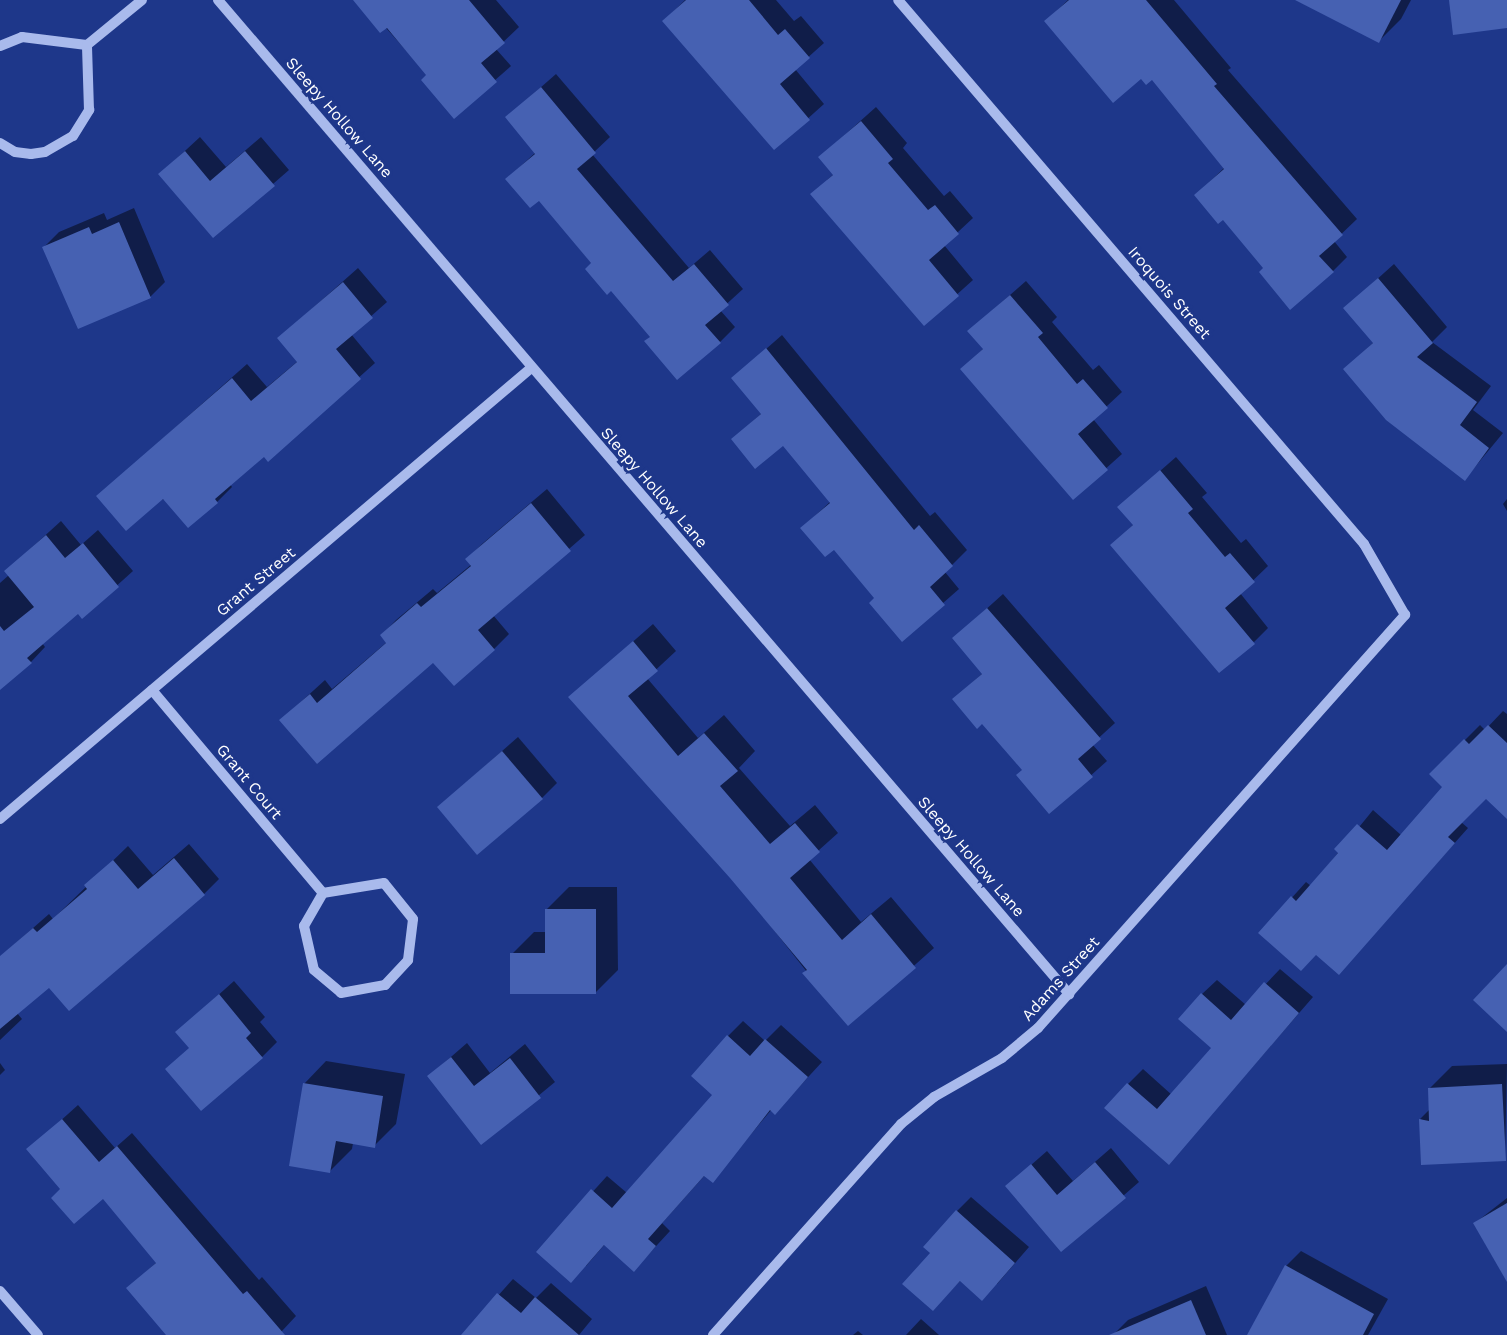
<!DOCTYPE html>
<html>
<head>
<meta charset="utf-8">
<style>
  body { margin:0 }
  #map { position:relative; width:1507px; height:1335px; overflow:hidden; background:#1e378a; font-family:"Work Sans",sans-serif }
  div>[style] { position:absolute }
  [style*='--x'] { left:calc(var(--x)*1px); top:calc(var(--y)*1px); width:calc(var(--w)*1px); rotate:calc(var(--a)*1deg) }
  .shadow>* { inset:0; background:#0007 }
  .building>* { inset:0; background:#4661b2 }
  .minor>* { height:10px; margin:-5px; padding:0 5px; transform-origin:5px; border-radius:5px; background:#a9baec }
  span { translate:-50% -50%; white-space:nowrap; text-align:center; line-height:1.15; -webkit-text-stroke:6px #1e378a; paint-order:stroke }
  .street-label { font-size:16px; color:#fff }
</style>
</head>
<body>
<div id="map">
  <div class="shadow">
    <div style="clip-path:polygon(361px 0,496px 0,519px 27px,496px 49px,511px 66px,454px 116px,428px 75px)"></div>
    <div style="clip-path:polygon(685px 0,776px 0,794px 21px,801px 16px,824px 43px,795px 69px,824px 104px,775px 148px,664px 21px)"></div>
    <div style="clip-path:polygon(1068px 0,1174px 0,1231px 68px,1228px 70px,1357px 219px,1334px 241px,1347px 257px,1333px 271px,1265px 268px,1223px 218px,1196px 195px,1224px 168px,1152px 78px,1141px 77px,1046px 21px)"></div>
    <div style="clip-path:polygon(1298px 0,1411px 0,1401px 19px,1379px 41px)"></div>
    <div style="clip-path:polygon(556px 74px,610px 137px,592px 154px,689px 268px,710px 250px,743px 289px,720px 310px,735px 327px,720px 342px,651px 336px,539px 199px,507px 179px,536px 152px,507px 117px)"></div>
    <div style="clip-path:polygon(876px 107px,907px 143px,903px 148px,944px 196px,950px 191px,973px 218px,944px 245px,973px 280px,924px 324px,827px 180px,834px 174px,820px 157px)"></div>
    <div style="clip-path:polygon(200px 137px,226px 167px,261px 137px,289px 170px,213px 236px,160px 174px)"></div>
    <div style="clip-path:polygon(134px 208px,165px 282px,150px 297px,44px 247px,59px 232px,104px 213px,107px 220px)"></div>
    <div style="clip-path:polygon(1394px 264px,1447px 327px,1432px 342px,1491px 386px,1473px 410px,1503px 433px,1465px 479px,1345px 369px,1374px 342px,1345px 308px)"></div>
    <div style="clip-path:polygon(358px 268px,387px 302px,351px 334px,375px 363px,268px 459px,264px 455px,230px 484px,232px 487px,217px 502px,98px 496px,247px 364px,267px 387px,298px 361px,279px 338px)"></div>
    <div style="clip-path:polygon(1026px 281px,1057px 317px,1052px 322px,1093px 370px,1099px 365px,1122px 392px,1093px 419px,1122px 454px,1073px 498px,962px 369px,984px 348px,969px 331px)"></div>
    <div style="clip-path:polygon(782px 335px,930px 516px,935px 512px,967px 550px,945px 572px,959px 589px,902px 639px,876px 598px,834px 548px,802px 528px,831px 501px,783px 444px,733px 439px,762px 413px,733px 378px)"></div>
    <div style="clip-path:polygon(1176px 457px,1207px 493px,1202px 497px,1241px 543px,1246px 539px,1268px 566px,1240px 593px,1268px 628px,1254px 642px,1112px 545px,1134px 524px,1119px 507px)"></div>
    <div style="clip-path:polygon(547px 489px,585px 535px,493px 615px,509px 634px,494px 649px,454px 684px,434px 661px,281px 720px,325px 680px,332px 689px,387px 642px,382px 635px,396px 620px,433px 589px,437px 593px,472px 564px,467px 559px,482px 544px)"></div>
    <div style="clip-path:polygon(1507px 499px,1507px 511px,1503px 504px)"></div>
    <div style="clip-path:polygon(61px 521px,81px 545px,98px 530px,133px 571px,82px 617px,78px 612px,42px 643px,45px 647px,31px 662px,0 684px,0 583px,9px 575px,6px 571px)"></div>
    <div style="clip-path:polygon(1003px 594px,1115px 723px,1092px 744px,1107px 761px,1050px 812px,1024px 770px,982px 722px,954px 699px,983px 673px,954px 638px)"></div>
    <div style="clip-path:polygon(653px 624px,676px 651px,647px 678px,698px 738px,724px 715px,755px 751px,739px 768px,790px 826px,815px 805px,838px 833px,809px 859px,861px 922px,891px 897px,934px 948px,848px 1024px,732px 877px,570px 697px)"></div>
    <div style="clip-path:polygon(1503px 711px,1507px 714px,1507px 817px,1486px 797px,1461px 822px,1468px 828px,1339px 973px,1317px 954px,1260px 933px,1306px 882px,1311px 886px,1373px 810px,1401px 835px,1444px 787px,1431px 774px,1480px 725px,1485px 730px)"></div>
    <div style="clip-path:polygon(518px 737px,557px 783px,542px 798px,439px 807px)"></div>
    <div style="clip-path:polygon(189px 844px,219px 879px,204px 894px,49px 986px,17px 1013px,22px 1019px,0 1040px,0 957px,49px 914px,53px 919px,128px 846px,153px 875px)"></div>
    <div style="clip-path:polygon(569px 887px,617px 887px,618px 970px,596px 992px,512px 954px,534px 932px,547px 932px,546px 910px)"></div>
    <div style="clip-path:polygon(1280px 969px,1313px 997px,1169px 1163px,1128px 1084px,1143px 1069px,1172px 1095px,1213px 1047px,1202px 994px,1217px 980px,1246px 1005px)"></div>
    <div style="clip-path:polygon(234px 981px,265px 1017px,260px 1022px,277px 1042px,262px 1057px,190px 1047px,177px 1032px)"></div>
    <div style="clip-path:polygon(743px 1021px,765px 1041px,781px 1025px,822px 1062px,775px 1113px,772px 1109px,712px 1181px,705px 1175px,662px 1223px,670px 1231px,634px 1270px,605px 1244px,586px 1266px,538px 1252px,607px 1176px,627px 1193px,714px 1095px,728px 1036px)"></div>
    <div style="clip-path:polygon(467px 1043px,490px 1073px,525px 1044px,555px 1082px,481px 1143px,429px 1076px)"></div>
    <div style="clip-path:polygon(326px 1061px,405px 1074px,396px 1124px,374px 1146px,353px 1143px,352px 1149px,329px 1172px,304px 1084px)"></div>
    <div style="clip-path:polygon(0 1063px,5px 1070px,0 1075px)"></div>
    <div style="clip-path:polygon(1507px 1064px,1505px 1160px,1420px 1119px,1430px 1109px,1430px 1088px,1452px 1066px)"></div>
    <div style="clip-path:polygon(78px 1105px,115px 1148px,132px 1133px,259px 1280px,262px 1277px,296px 1316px,282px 1331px,277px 1335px,180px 1335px,128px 1288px,157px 1262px,103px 1197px,62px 1189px,28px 1150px)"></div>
    <div style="clip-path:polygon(1111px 1148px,1139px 1182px,1061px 1250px,1007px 1186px,1047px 1151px,1073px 1181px)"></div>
    <div style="clip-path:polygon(971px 1197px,1029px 1247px,997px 1284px,961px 1280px,933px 1309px,932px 1253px,957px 1211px)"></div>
    <div style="clip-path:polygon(1507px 1198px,1507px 1279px,1475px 1223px)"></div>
    <div style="clip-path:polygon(1301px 1251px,1388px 1299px,1368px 1335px,1248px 1335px,1286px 1266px)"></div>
    <div style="clip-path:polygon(513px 1279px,536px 1298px,551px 1283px,592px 1319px,579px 1335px,464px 1334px)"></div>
    <div style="clip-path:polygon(1206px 1286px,1227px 1335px,1113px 1335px,1128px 1320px)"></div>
    <div style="clip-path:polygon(921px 1319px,939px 1335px,906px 1335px)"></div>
    <div style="clip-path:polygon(858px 1331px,863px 1335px,853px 1335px)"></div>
  </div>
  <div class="building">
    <div style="clip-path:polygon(353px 0,469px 0,505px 43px,481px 63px,497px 82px,454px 119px,421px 80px,426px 75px,387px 28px,380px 33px)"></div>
    <div style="clip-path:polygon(686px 0,749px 0,778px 35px,785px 29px,810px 58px,780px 84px,810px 120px,774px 150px,662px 21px)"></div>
    <div style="clip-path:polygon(1069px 0,1146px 0,1217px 84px,1214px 86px,1343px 235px,1319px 256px,1334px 272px,1290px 310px,1259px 272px,1263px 268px,1223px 220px,1218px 224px,1194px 195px,1224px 169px,1152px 80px,1146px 85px,1141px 79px,1113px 103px,1044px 21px)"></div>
    <div style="clip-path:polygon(1295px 0,1401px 0,1379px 43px)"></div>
    <div style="clip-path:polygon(1449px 0,1507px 0,1507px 28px,1453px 35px)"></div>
    <div style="clip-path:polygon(541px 87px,596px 153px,577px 169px,673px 281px,694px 264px,729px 305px,705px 325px,721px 343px,677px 380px,644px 341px,650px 337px,611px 291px,607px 295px,585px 269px,591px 263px,539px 201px,530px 208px,505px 179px,535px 154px,505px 117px)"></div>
    <div style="clip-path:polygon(861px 121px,893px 159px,888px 163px,928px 210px,935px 205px,959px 234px,929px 260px,959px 296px,924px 326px,810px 194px,833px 175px,818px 157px)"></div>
    <div style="clip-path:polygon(185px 151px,210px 181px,245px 151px,275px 186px,213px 238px,158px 174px)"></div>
    <div style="clip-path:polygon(119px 222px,151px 298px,78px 329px,42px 247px,89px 227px,92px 234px)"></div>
    <div style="clip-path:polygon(1378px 278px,1433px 343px,1417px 357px,1477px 402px,1460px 425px,1489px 448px,1465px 481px,1386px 420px,1343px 369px,1373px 343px,1343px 308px)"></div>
    <div style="clip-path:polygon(343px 282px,373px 318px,336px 349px,361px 379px,268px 462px,264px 457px,215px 499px,218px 503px,188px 528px,163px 499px,126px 531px,96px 496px,232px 378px,251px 401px,297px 362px,277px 338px)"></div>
    <div style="clip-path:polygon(1010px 295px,1043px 333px,1038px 337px,1077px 384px,1083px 379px,1108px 408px,1078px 434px,1108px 470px,1073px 500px,960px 369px,983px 349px,967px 331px)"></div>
    <div style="clip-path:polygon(766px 348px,914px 530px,919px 525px,953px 566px,930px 587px,945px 605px,902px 642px,869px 603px,874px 598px,834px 550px,825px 557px,800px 528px,830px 503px,783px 446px,755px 469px,731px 439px,761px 414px,731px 378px)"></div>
    <div style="clip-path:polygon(1160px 470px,1193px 509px,1188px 513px,1225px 557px,1230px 553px,1255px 582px,1225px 608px,1255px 644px,1219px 673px,1110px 545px,1133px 525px,1117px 507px)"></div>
    <div style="clip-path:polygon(531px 503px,571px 551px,478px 630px,495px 650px,454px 686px,433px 663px,317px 764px,279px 720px,310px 694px,317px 703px,386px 643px,380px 635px,417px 603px,421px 607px,471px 566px,465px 559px)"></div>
    <div style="clip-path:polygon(46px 535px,65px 558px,83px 543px,119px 587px,82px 619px,78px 614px,27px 658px,32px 663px,0 690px,0 626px,4px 631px,34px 607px,4px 571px)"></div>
    <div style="clip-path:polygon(987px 608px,1101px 739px,1078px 759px,1093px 777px,1049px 814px,1016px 775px,1022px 770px,982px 724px,977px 729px,952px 699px,982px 674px,952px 638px)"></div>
    <div style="clip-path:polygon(633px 641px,658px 671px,628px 696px,678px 756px,704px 733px,738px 771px,720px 786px,770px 844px,795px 823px,820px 852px,790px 878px,842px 940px,871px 914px,916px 968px,848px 1026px,802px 973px,807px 970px,730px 878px,568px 697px)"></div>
    <div style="clip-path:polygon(1488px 725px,1507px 743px,1507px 819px,1486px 799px,1448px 837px,1455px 843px,1339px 975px,1316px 955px,1301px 971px,1258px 933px,1291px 896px,1296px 901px,1338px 853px,1334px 849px,1357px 824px,1387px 850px,1442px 787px,1429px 774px,1464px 739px,1469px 744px)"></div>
    <div style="clip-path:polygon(502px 751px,543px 799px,477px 855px,437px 807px)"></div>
    <div style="clip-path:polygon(174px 858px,205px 895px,69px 1011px,49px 988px,0 1029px,0 956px,33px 928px,37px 932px,87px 889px,84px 885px,113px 860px,138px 889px)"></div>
    <div style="clip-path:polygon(545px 909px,596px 909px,596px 994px,510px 994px,510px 953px,545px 953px)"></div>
    <div style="clip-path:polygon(1507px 964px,1507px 1032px,1473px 1000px)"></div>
    <div style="clip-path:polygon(1264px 982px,1299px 1013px,1169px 1165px,1104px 1108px,1127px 1083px,1157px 1109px,1211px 1048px,1178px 1019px,1201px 993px,1231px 1020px)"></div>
    <div style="clip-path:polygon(219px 994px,251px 1033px,246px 1038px,263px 1058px,201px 1111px,165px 1069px,189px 1048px,175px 1032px)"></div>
    <div style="clip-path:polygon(727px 1035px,750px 1056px,765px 1039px,808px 1077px,775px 1115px,770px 1110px,713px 1183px,704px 1176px,648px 1239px,656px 1246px,634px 1272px,604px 1245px,571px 1283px,536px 1252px,591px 1189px,612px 1208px,712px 1095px,691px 1076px)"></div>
    <div style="clip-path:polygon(451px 1057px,474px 1086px,510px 1058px,541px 1098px,481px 1145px,427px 1076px)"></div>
    <div style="clip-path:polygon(303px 1083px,383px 1096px,375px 1148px,336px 1141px,330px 1173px,289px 1166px)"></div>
    <div style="clip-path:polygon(1502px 1084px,1506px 1161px,1421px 1165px,1419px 1119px,1429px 1121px,1428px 1088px)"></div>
    <div style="clip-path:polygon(62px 1119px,99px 1162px,117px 1146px,243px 1294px,247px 1291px,285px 1335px,166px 1335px,126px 1288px,156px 1263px,103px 1199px,74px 1224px,51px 1198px,60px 1189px,26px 1149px)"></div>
    <div style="clip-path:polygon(1095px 1162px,1126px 1198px,1061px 1252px,1005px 1186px,1031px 1164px,1057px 1195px)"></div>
    <div style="clip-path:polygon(1507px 1203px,1507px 1282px,1473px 1223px)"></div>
    <div style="clip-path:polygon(956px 1210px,1015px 1263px,982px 1301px,960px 1281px,933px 1311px,902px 1284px,930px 1253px,923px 1247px)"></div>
    <div style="clip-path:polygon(1285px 1265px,1374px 1314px,1363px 1335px,1247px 1335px)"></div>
    <div style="clip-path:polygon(497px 1293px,521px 1313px,535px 1297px,579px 1335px,461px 1335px)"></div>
    <div style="clip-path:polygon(1191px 1300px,1206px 1335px,1109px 1335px)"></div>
  </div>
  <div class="minor">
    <div style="--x:218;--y:0;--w:1309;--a:49.43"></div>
    <div style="--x:0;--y:46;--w:24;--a:-22"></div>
    <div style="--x:22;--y:37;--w:65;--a:7"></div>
    <div style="--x:87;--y:45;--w:71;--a:-39.3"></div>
    <div style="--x:0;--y:143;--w:17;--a:31"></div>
    <div style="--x:15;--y:152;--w:16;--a:7"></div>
    <div style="--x:31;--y:154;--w:14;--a:-8"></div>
    <div style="--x:45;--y:152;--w:32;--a:-30"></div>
    <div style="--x:73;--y:136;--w:31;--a:-58"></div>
    <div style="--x:89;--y:110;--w:65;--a:-91.8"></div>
    <div style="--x:152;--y:690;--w:265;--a:49.9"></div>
    <div style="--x:323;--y:893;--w:38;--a:120"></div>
    <div style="--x:304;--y:926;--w:45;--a:77.2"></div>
    <div style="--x:314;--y:970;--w:35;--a:40"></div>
    <div style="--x:341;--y:993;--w:45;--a:-10.3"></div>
    <div style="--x:385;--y:985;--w:34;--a:-47"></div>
    <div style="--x:408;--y:960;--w:41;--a:-83"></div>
    <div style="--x:413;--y:919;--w:46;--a:-128.9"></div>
    <div style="--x:384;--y:883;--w:62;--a:170.7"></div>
    <div style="--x:0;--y:819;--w:697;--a:-40.34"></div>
    <div style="--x:0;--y:1291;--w:58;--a:49.2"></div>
    <div style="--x:713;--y:1335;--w:283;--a:-48.3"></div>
    <div style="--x:901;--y:1124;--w:43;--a:-39.3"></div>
    <div style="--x:934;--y:1097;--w:78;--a:-29.8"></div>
    <div style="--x:1002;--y:1058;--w:47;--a:-39.8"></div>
    <div style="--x:1038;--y:1028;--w:553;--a:-48.38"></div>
    <div style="--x:1405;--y:615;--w:82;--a:-120"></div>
    <div style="--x:1364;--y:544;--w:716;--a:-130.58"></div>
  </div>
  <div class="street-label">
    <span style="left:339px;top:118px;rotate:49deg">Sleepy Hollow Lane</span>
    <span style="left:1169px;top:293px;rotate:49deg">Iroquois Street</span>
    <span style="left:654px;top:488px;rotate:49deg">Sleepy Hollow Lane</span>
    <span style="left:256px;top:582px;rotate:-40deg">Grant Street</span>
    <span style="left:249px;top:782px;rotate:50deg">Grant Court</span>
    <span style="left:971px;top:857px;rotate:49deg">Sleepy Hollow Lane</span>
    <span style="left:1061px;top:979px;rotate:-48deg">Adams Street</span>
  </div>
</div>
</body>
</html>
